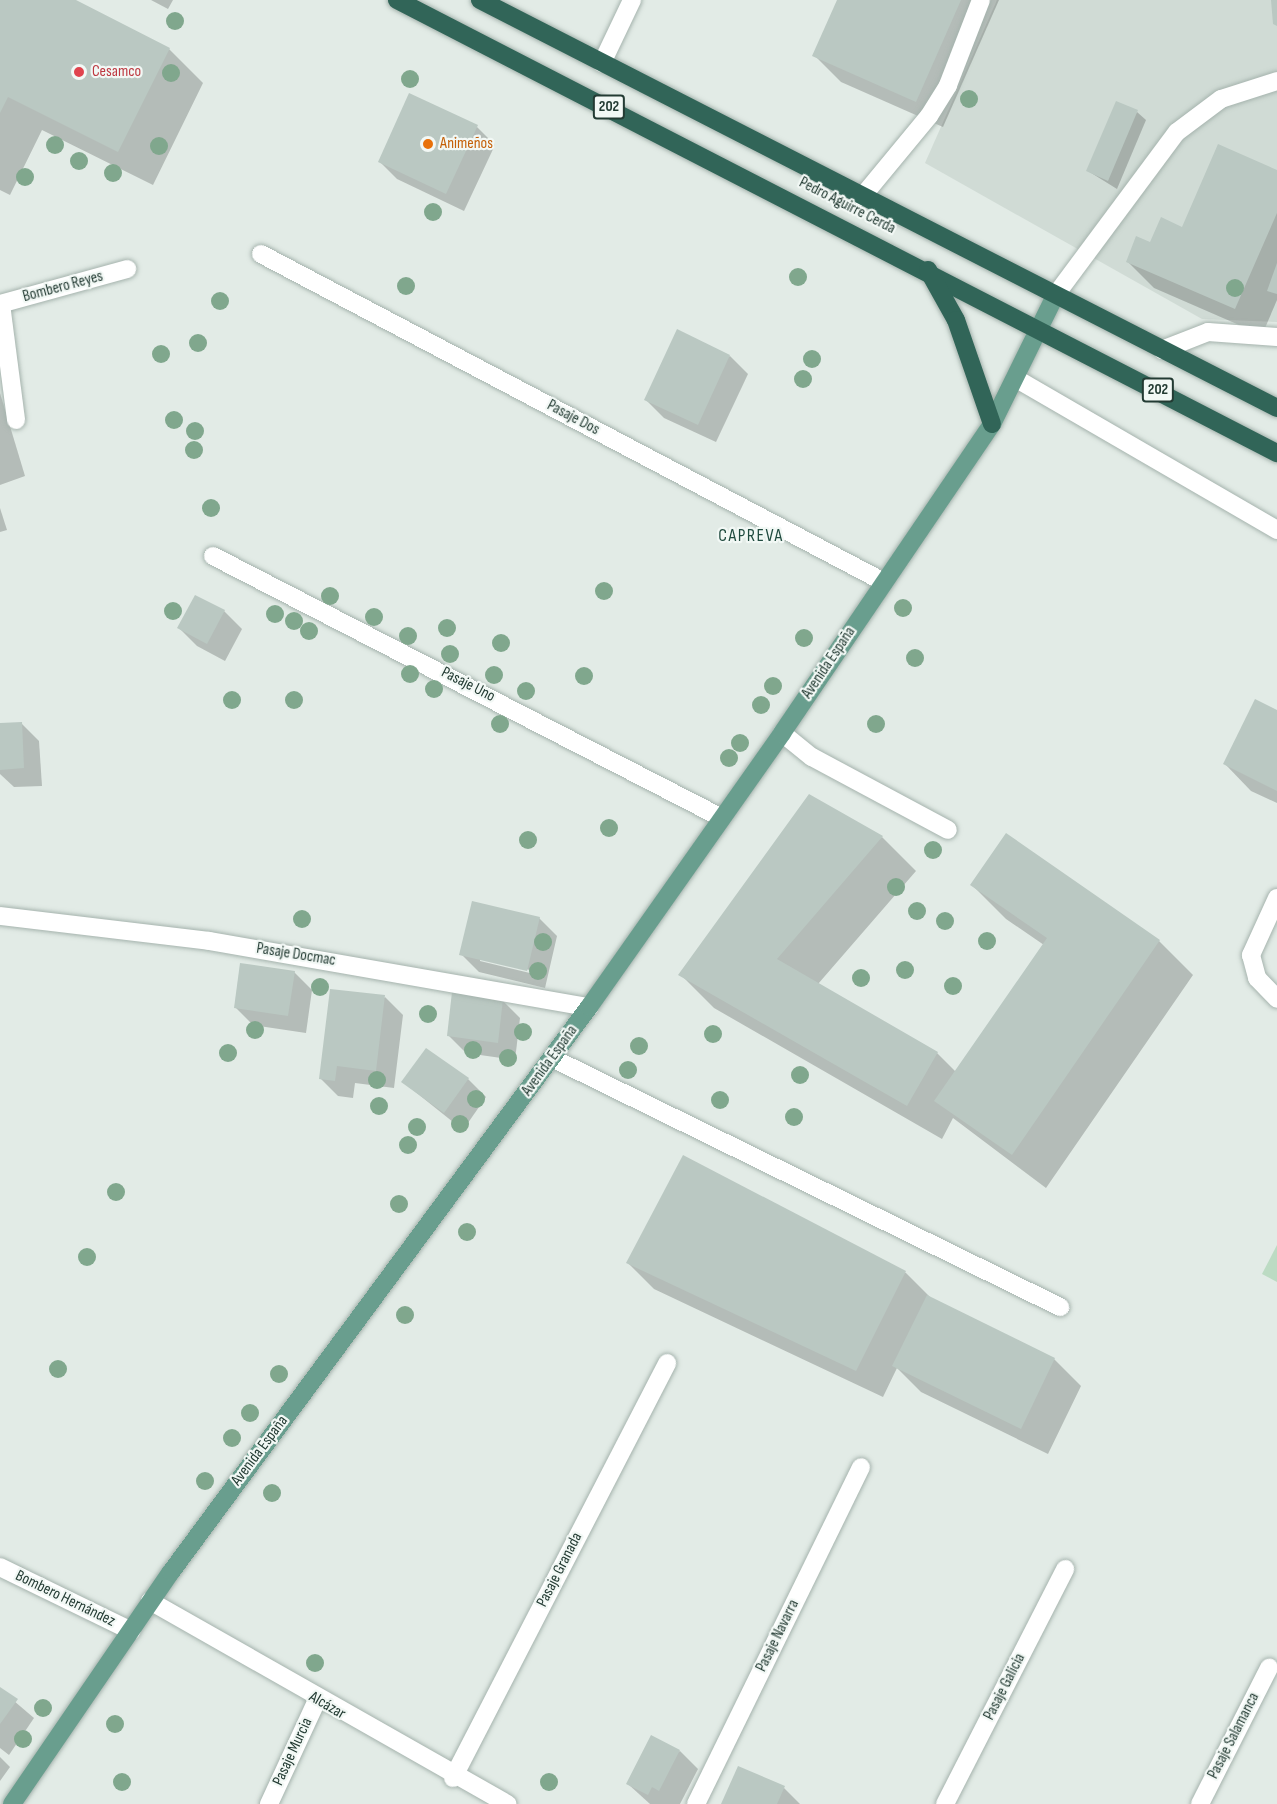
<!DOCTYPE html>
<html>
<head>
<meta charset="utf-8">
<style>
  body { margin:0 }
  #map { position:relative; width:1277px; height:1804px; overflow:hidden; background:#e2ebe6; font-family:"Sofia Sans Condensed",sans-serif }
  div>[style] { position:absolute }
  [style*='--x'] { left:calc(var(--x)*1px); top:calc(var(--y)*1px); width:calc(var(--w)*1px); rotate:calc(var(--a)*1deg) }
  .built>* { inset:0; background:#d0dbd5 }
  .green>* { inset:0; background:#bcdbc3 }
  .shadow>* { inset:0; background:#0003 }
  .building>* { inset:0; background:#bac8c2 }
  .roads { filter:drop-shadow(0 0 2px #a5b3ad) drop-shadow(0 0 2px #a5b3ad) }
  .minor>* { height:18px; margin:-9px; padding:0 9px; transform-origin:9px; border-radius:9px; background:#fff }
  .major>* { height:18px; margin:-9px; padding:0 9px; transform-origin:9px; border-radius:9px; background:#699e8e }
  .highway>* { height:18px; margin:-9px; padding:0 9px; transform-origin:9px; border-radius:9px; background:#316558 }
  .trees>* { width:18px; height:18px; margin:-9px; border-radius:50%; background:#80a78d }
  .dots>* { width:16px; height:16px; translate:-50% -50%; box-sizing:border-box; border:3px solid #f2f8f5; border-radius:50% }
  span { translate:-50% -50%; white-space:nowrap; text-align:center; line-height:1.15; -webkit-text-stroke:4.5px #f2f8f5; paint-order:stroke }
  .shield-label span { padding:2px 4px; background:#f2f8f5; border:2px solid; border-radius:4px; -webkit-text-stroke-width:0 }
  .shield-label { font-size:15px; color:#233b33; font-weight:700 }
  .health-label { font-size:16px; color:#be3a42 }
  .left { translate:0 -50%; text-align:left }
  .food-label { font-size:16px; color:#c56008 }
  .street-label { font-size:16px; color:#233b33 }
  .neighbourhood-label { font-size:18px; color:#204b3f; letter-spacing:1.5px }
</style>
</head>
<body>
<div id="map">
  <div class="built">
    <div style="clip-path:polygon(997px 0,1277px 0,1277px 322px,1202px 319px,925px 163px)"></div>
  </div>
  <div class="green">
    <div style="clip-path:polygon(1277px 1245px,1277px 1282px,1262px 1274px)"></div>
  </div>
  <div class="shadow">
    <div style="clip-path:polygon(0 0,73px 0,169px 49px,203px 83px,153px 185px,42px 130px,10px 195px,0 190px)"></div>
    <div style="clip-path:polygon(151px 0,173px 0,168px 9px)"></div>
    <div style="clip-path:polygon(838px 0,999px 0,943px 127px,841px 82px,814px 55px)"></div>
    <div style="clip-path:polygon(1137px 112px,1146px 120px,1117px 189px,1088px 171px)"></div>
    <div style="clip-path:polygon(477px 127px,495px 145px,464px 211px,397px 179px,379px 161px)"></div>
    <div style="clip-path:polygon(1277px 172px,1277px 300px,1262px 335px,1154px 288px,1127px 261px)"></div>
    <div style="clip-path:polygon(730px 356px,748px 374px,716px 442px,664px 418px,646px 400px)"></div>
    <div style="clip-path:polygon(0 393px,25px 476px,0 485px)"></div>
    <div style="clip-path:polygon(0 508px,7px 530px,0 532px)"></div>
    <div style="clip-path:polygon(224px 611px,242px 629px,225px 661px,197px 646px,179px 628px)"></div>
    <div style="clip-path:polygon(1277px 712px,1277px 803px,1251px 791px,1225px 764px)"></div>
    <div style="clip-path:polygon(21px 723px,39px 741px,42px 786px,14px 787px,0 774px,0 724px)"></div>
    <div style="clip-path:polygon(882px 837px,916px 871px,818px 984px,937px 1053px,956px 1072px,1044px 945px,1006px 919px,972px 885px,1159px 941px,1193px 975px,1046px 1188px,953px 1118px,942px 1139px,714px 1008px,680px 974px)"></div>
    <div style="clip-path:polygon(evenodd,539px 918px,557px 936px,545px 988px,479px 972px,461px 954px,539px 918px,480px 958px,534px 971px,534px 974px,480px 961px,480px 958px)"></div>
    <div style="clip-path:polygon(294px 972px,312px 990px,306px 1033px,253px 1025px,235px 1007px)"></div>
    <div style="clip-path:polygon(385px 997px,403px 1015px,394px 1088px,355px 1083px,353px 1098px,338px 1096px,320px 1078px)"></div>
    <div style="clip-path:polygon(502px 1000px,520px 1018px,515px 1060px,466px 1053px,448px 1035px)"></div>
    <div style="clip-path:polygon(468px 1079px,486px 1097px,463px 1130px,403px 1082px)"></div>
    <div style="clip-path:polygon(684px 1157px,906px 1273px,932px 1299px,1054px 1359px,1081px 1386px,1048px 1454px,921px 1392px,897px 1368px,883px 1397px,654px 1289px,628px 1263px)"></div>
    <div style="clip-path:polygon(0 1689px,34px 1718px,9px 1755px,0 1748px)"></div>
    <div style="clip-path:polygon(680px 1751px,698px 1769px,680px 1804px,650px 1804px,628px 1784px)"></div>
    <div style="clip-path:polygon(0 1757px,10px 1767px,0 1781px)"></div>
    <div style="clip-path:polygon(784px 1788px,800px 1804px,723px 1804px)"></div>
  </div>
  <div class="building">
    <div style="clip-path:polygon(0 0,76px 0,170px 48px,118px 152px,8px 97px,0 113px)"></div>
    <div style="clip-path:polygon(837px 0,961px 0,916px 102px,812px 56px)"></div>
    <div style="clip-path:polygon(1271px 0,1277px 0,1277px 26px,1273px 24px)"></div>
    <div style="clip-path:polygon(409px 93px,478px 125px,446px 194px,378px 162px)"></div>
    <div style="clip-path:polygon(1116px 101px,1138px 110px,1108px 181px,1086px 171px)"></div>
    <div style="clip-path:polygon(1218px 144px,1277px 170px,1277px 213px,1235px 309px,1126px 262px,1136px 236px,1150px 242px,1161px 217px,1182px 227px)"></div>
    <div style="clip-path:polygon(1277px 263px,1277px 294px,1267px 291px)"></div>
    <div style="clip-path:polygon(677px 329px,730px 355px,698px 425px,644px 400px)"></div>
    <div style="clip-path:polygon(195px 595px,225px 610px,207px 644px,177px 628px)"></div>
    <div style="clip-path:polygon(1255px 699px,1277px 710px,1277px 791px,1223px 764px)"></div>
    <div style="clip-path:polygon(22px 722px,24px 768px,0 770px,0 723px)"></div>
    <div style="clip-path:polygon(809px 794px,883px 836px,777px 959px,938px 1052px,907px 1106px,678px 975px)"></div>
    <div style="clip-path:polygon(1006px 833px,1160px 940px,1012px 1155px,934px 1101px,1047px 938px,970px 885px)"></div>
    <div style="clip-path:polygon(472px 901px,540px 917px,527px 971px,459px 955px)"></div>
    <div style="clip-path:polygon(240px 963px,295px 971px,288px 1016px,234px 1008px)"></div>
    <div style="clip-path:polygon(330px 989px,385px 995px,376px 1071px,337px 1066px,335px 1081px,319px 1079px)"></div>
    <div style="clip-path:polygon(452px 992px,503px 999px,498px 1043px,447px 1036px)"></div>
    <div style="clip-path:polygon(426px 1048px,469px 1078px,444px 1113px,401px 1082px)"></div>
    <div style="clip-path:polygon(683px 1155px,906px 1271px,856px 1371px,626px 1263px)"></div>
    <div style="clip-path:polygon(927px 1295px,1055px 1358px,1021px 1429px,892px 1366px)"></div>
    <div style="clip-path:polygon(0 1687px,18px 1699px,0 1724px)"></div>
    <div style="clip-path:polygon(651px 1735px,680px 1750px,659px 1791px,652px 1787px,648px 1795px,626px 1784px)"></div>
    <div style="clip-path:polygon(738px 1766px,785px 1786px,777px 1804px,721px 1804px)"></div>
  </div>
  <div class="roads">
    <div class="minor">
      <div style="--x:602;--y:63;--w:70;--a:-64.5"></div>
      <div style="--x:862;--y:197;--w:105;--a:-50.4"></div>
      <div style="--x:929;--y:116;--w:36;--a:-58"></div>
      <div style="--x:948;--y:85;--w:91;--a:-68.8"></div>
      <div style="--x:261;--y:254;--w:704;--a:27.77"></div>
      <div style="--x:1055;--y:296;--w:204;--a:-53.4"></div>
      <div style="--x:1177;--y:132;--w:55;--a:-36.9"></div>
      <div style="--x:1221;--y:99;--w:59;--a:-17.8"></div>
      <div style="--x:0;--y:304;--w:132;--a:-15.4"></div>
      <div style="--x:1;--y:304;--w:117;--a:82.6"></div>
      <div style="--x:1162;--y:350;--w:49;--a:-21.4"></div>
      <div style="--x:1208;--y:332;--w:69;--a:4.1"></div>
      <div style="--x:1015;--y:378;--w:303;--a:30.1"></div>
      <div style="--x:213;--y:556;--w:572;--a:27.24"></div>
      <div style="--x:782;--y:733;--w:38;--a:39"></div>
      <div style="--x:812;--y:757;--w:154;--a:28.2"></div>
      <div style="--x:1277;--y:898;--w:63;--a:114.5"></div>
      <div style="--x:1251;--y:955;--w:24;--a:75"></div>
      <div style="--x:1257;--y:978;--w:29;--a:46"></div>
      <div style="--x:0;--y:916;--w:210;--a:6.8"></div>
      <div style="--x:209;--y:941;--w:386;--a:9.9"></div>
      <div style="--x:552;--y:1058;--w:566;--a:26.11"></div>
      <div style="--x:0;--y:1567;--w:146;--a:26"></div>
      <div style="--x:150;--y:1601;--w:411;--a:29.6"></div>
      <div style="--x:453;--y:1778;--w:467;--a:-62.7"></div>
      <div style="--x:269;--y:1804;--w:115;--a:-65.2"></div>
      <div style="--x:696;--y:1804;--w:375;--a:-63.9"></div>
      <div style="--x:945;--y:1804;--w:264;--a:-62.9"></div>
      <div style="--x:1200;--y:1804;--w:153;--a:-63.1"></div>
    </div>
    <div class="major">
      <div style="--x:12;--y:1804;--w:281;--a:-55.6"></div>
      <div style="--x:171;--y:1572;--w:703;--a:-53.51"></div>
      <div style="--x:589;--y:1007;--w:335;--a:-54.8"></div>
      <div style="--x:782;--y:733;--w:374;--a:-55.8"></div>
      <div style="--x:992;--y:424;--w:143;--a:-63.8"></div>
    </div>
    <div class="highway">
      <div style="--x:397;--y:0;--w:990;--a:27.24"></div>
      <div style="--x:480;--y:0;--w:895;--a:27.11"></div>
      <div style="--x:928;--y:270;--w:57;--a:60.8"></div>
      <div style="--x:956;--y:320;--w:110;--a:70.9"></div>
    </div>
  </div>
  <div class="trees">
    <div style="left:175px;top:21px"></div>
    <div style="left:171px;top:73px"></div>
    <div style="left:410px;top:79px"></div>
    <div style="left:969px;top:99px"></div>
    <div style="left:55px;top:145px"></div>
    <div style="left:159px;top:146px"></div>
    <div style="left:79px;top:161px"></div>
    <div style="left:113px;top:173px"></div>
    <div style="left:25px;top:177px"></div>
    <div style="left:433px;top:212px"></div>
    <div style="left:798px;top:277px"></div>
    <div style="left:406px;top:286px"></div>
    <div style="left:1235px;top:288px"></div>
    <div style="left:220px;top:301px"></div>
    <div style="left:198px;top:343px"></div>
    <div style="left:161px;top:354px"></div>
    <div style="left:812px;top:359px"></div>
    <div style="left:803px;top:379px"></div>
    <div style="left:174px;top:420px"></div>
    <div style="left:195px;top:431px"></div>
    <div style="left:194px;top:450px"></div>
    <div style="left:211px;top:508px"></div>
    <div style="left:604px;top:591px"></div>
    <div style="left:330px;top:596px"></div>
    <div style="left:903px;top:608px"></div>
    <div style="left:173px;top:611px"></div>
    <div style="left:275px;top:614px"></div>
    <div style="left:374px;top:617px"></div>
    <div style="left:294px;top:621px"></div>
    <div style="left:447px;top:628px"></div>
    <div style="left:309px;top:631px"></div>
    <div style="left:408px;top:636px"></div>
    <div style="left:804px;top:638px"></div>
    <div style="left:501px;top:643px"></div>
    <div style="left:450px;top:654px"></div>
    <div style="left:915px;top:658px"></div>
    <div style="left:410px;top:674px"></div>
    <div style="left:494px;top:675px"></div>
    <div style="left:584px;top:676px"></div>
    <div style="left:773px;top:686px"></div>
    <div style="left:434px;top:689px"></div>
    <div style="left:526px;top:691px"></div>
    <div style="left:232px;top:700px"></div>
    <div style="left:294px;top:700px"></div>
    <div style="left:761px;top:705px"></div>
    <div style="left:500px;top:724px"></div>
    <div style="left:876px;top:724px"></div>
    <div style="left:740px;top:743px"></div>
    <div style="left:729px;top:758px"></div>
    <div style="left:609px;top:828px"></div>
    <div style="left:528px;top:840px"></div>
    <div style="left:933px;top:850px"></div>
    <div style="left:896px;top:887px"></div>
    <div style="left:917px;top:911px"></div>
    <div style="left:302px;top:919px"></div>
    <div style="left:945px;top:921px"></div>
    <div style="left:987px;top:941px"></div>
    <div style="left:543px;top:942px"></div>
    <div style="left:905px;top:970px"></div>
    <div style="left:538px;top:971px"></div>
    <div style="left:861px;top:978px"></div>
    <div style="left:953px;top:986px"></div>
    <div style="left:320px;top:987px"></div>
    <div style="left:428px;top:1014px"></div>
    <div style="left:255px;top:1030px"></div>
    <div style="left:523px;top:1032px"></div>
    <div style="left:713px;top:1034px"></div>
    <div style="left:639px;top:1046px"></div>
    <div style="left:473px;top:1050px"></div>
    <div style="left:228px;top:1053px"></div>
    <div style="left:508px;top:1058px"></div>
    <div style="left:628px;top:1070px"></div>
    <div style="left:800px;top:1075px"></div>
    <div style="left:377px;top:1080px"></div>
    <div style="left:476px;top:1099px"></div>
    <div style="left:720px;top:1100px"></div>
    <div style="left:379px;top:1106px"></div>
    <div style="left:794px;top:1117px"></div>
    <div style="left:460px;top:1124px"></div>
    <div style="left:417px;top:1127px"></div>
    <div style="left:408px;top:1145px"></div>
    <div style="left:116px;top:1192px"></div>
    <div style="left:399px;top:1204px"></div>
    <div style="left:467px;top:1232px"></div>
    <div style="left:87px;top:1257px"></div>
    <div style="left:405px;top:1315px"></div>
    <div style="left:58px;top:1369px"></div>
    <div style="left:279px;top:1374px"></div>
    <div style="left:250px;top:1413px"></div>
    <div style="left:232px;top:1438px"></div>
    <div style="left:205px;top:1481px"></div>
    <div style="left:272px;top:1493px"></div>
    <div style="left:315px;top:1663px"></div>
    <div style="left:43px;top:1708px"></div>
    <div style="left:115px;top:1724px"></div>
    <div style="left:23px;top:1739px"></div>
    <div style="left:122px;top:1782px"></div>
    <div style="left:549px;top:1782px"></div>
  </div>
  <div class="dots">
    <div style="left:79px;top:72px;background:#e0444e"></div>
    <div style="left:428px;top:144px;background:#e8710a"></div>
  </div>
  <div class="shield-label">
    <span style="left:609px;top:107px">202</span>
    <span style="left:1158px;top:390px">202</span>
  </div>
  <div class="health-label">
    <span class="left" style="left:92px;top:72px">Cesamco</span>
  </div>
  <div class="food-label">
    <span class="left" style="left:440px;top:144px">Animeños</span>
  </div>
  <div class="street-label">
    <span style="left:847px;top:206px;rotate:27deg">Pedro Aguirre Cerda</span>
    <span style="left:63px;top:287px;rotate:-15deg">Bombero Reyes</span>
    <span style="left:573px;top:418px;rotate:28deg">Pasaje Dos</span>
    <span style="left:829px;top:663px;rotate:-56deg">Avenida España</span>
    <span style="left:468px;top:685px;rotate:27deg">Pasaje Uno</span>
    <span style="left:296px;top:955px;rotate:9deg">Pasaje Docmac</span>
    <span style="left:550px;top:1061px;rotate:-54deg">Avenida España</span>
    <span style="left:260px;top:1451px;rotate:-53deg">Avenida España</span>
    <span style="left:560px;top:1570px;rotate:-63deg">Pasaje Granada</span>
    <span style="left:65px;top:1599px;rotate:26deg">Bombero Hernández</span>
    <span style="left:778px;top:1636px;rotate:-64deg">Pasaje Navarra</span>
    <span style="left:1005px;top:1687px;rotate:-63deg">Pasaje Galicia</span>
    <span style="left:327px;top:1706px;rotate:30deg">Alcázar</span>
    <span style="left:1234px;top:1736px;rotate:-63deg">Pasaje Salamanca</span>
    <span style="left:293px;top:1752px;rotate:-65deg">Pasaje Murcia</span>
  </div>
  <div class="neighbourhood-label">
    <span style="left:751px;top:536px">CAPREVA</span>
  </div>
</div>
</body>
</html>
